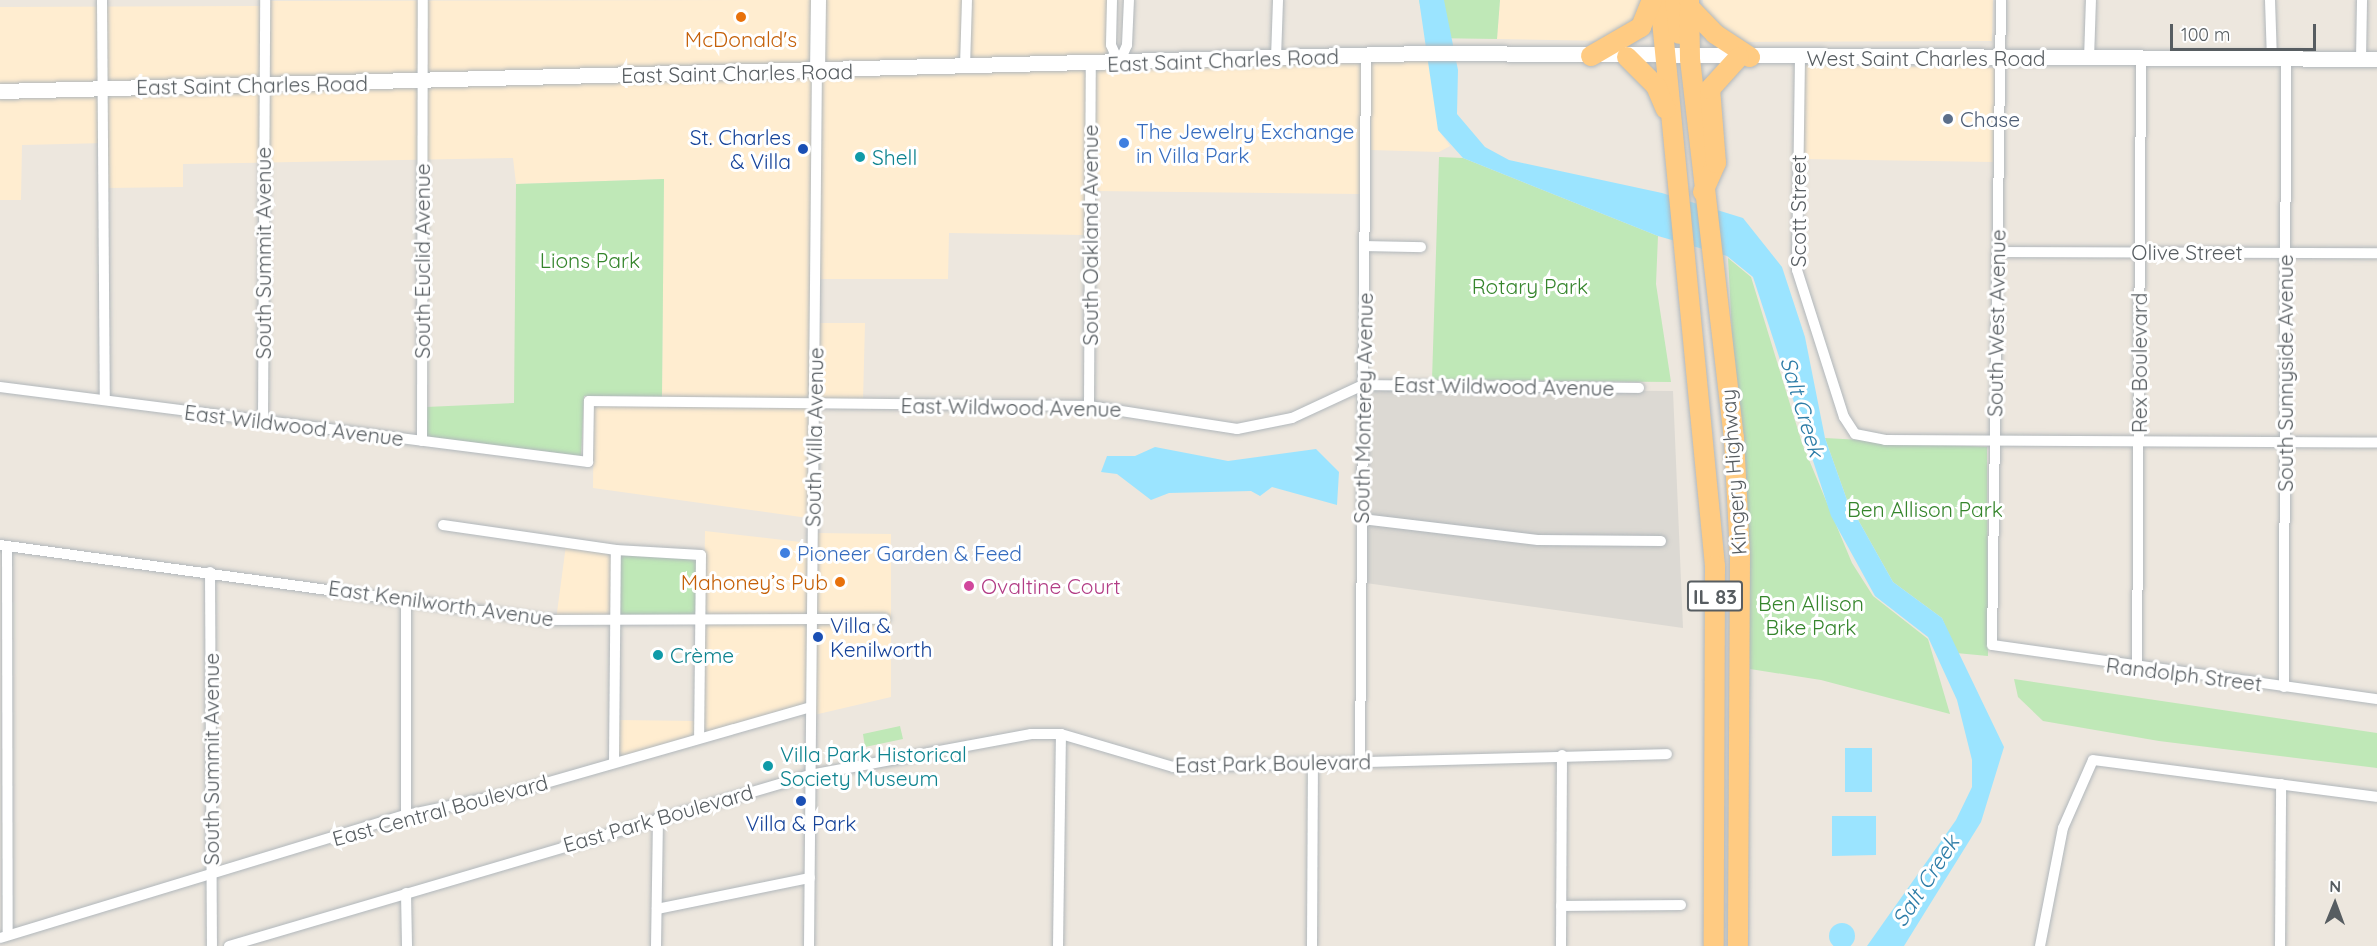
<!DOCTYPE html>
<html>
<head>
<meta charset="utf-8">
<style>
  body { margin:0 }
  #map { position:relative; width:2377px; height:946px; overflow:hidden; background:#ede7de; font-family:Quicksand,sans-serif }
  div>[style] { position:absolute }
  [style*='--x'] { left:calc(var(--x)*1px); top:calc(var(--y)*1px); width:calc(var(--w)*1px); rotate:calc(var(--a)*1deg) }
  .commercial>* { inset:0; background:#ffedd0 }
  .industrial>* { inset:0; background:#dcd9d3 }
  .green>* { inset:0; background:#bfe8b7 }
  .water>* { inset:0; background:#9be4ff }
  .round { border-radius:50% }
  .roads { filter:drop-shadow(0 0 2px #b1b7bb) drop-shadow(0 0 2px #b1b7bb) }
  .street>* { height:10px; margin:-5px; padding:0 5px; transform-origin:5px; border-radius:5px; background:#fff }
  .secondary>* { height:15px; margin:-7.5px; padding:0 7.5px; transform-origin:7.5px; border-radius:7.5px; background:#fff }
  .highway>* { height:20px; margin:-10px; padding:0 10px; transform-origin:10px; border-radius:10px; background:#ffcb82 }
  .dots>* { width:16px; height:16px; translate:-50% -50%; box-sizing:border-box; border:3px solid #fff; border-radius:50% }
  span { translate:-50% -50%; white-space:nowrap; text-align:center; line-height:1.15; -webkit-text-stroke:6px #fff; paint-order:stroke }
  .shield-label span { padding:2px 4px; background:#fff; border:2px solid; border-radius:4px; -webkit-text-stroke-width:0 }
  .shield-label { font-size:20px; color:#575d61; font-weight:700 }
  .food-label { font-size:21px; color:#c56008 }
  .right { translate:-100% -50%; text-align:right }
  .street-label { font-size:21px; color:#575d61 }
  .service-label { font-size:21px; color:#4e5e75 }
  .left { translate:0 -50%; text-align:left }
  .shop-label { font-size:21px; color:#366cbe }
  .transit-label { font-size:21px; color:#164399 }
  .culture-label { font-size:21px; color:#0d838f }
  .park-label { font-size:21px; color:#35852c }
  .hotel-label { font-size:21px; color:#b23c85 }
  .water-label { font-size:22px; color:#2c7ca7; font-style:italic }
  .north { position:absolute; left:2305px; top:874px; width:60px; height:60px; -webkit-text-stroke:4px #fff; paint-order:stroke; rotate:1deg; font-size:16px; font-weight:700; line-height:24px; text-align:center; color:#575d61 }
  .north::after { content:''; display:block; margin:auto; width:21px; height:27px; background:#575d61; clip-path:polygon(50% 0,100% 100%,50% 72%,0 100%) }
  .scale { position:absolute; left:2170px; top:24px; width:146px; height:27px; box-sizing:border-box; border:3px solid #575d61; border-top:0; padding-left:8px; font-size:18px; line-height:21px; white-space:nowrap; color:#575d61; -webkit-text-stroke:4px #fff; paint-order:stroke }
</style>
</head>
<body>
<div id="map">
  <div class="commercial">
    <div style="clip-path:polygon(816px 0,815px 68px,266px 82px,267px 1px)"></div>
    <div style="clip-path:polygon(823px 0,1116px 0,1114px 58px,821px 68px)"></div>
    <div style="clip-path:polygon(1500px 0,1646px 0,1644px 16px,1608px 41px,1497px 39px)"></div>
    <div style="clip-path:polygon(1703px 0,1993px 0,1992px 41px,1741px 42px,1704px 14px)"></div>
    <div style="clip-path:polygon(263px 6px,261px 82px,0 88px,0 7px)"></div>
    <div style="clip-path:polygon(1432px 59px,1438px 130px,1450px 146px,1439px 152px,1371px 150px,1371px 60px)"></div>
    <div style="clip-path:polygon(1361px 60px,1360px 194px,1094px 191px,1095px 68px)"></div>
    <div style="clip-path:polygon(1804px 65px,1995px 68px,1993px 162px,1803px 159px)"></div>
    <div style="clip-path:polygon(1088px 66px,1086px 235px,949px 233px,948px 279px,820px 279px,822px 75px)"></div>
    <div style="clip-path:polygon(812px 76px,811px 400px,662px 397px,664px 179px,516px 184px,513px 158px,183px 164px,183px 187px,106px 188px,106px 143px,22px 145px,21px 200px,0 200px,0 95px)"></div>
    <div style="clip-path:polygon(820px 323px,865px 323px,863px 401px,817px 401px)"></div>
    <div style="clip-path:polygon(594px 405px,810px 407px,808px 518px,593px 488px)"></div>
    <div style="clip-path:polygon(705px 531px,809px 543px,808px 705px,702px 734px)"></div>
    <div style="clip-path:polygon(816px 533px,891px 534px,891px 697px,814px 715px)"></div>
    <div style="clip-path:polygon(566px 545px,613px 553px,611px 620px,556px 620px)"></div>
    <div style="clip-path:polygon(617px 720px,697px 721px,697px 734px,617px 759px)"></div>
  </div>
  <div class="industrial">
    <div style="clip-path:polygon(1367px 389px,1673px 391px,1683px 628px,1366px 583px)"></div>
  </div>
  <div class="green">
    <div style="clip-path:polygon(1419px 0,1500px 0,1497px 39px,1428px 38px)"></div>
    <div style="clip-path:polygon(1439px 157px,1463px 158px,1658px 236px,1656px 284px,1671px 382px,1432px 380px)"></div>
    <div style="clip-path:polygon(664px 179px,662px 397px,584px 396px,581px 456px,426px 437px,426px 407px,514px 403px,516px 184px)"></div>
    <div style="clip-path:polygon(1728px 258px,1751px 277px,1802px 443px,1852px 563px,1873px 596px,1928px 639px,1950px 714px,1821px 680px,1750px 669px)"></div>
    <div style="clip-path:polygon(1825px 438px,1987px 447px,1988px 656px,1956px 653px,1942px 618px,1893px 582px,1847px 500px)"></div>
    <div style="clip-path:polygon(619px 554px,698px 557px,697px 619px,618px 618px)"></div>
    <div style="clip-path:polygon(2014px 679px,2377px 733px,2377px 768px,2159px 741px,2043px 721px,2018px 697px)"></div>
    <div style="clip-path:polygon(900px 726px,903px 739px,865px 747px,863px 734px)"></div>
  </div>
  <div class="water">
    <div style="clip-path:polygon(1419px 0,1444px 0,1458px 70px,1457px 114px,1485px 147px,1509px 160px,1662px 193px,1743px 218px,1782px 267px,1805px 337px,1825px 438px,1847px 500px,1893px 582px,1942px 618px,2004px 747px,1981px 822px,1904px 946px,1867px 946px,1956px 820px,1972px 787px,1972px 760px,1957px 700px,1928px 637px,1875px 596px,1831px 516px,1753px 277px,1727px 256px,1658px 236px,1463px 158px,1438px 130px)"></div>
    <div style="clip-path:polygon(1155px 447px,1228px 461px,1316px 449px,1339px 472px,1337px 505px,1272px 487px,1260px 496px,1251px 491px,1169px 493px,1151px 500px,1117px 474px,1101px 472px,1107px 456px,1135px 456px)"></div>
    <div style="clip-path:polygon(1845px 748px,1872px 748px,1872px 792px,1845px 792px)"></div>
    <div style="clip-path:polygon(1832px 816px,1876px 816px,1876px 855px,1832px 856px)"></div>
    <div class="round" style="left:1829px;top:923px;width:26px;height:26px"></div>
  </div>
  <div class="roads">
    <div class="street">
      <div style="--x:102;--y:0;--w:400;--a:89.6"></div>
      <div style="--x:1112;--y:0;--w:45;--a:91.3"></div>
      <div style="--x:1111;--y:45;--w:20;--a:66"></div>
      <div style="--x:2001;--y:0;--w:645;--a:90.8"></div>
      <div style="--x:1992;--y:645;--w:389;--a:8"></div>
      <div style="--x:2270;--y:0;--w:59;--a:88.1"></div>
      <div style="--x:1800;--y:57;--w:213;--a:90.8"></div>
      <div style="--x:1797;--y:270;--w:154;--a:72.3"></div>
      <div style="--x:1844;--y:417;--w:20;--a:57"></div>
      <div style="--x:1855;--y:434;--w:31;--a:11"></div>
      <div style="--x:1885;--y:440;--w:492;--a:0.3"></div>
      <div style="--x:1276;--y:58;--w:58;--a:-88"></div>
      <div style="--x:2089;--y:59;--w:59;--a:-88.1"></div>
      <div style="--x:2361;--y:59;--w:59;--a:-89"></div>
      <div style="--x:1119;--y:63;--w:20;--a:-66"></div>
      <div style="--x:1127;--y:45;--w:45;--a:-87.5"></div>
      <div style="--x:965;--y:67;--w:67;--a:-88.3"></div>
      <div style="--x:1367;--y:246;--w:54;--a:1.1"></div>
      <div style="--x:1997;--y:252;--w:380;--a:0.2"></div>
      <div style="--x:0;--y:387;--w:593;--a:7.27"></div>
      <div style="--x:588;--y:462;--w:61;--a:-89.1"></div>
      <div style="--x:589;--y:401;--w:500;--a:0.57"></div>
      <div style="--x:1089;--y:406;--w:150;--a:8.8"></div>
      <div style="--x:1237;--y:429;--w:56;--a:-11.3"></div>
      <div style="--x:1292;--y:418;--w:78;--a:-24.9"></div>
      <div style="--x:1363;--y:385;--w:276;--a:0.6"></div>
      <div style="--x:1089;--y:406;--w:343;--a:-89.7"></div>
      <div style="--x:263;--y:420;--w:420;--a:-89.7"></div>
      <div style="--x:422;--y:441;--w:441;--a:-89.9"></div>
      <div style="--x:1362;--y:519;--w:177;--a:6.8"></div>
      <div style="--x:1538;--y:540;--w:123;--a:0.5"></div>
      <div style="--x:443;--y:525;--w:175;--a:8.2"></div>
      <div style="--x:616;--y:550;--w:85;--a:3.4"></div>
      <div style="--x:701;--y:555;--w:182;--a:90.6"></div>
      <div style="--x:0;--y:545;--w:551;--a:7.82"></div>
      <div style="--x:546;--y:620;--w:339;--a:-0.2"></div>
      <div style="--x:7;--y:546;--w:389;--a:89.9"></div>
      <div style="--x:210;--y:572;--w:374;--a:89.7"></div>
      <div style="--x:406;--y:599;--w:216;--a:90"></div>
      <div style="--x:2137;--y:668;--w:610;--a:-89.62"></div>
      <div style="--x:2284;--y:687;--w:628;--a:-89.82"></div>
      <div style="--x:1360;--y:761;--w:706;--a:-89.51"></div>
      <div style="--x:614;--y:762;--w:212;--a:-89.5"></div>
      <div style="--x:406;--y:893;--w:53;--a:88.9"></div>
      <div style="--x:1561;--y:906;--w:120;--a:-0.5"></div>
      <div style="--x:657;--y:909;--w:156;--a:-11.5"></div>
      <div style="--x:0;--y:938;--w:424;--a:-16.9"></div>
      <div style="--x:406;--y:815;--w:107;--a:-11.8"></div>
      <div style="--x:511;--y:793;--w:312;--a:-16"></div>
      <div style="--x:229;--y:946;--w:606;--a:-16.4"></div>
      <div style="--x:810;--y:775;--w:225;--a:-10.5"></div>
      <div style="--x:1031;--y:734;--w:30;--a:0"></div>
      <div style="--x:1061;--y:734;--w:117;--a:16.4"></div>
      <div style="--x:1173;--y:767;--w:494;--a:-1.5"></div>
      <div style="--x:656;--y:946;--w:128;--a:-89.1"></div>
      <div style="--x:809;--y:946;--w:874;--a:-89.48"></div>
      <div style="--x:1058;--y:946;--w:212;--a:-89.2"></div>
      <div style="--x:1312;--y:946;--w:183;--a:-89.7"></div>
      <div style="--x:1561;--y:946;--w:191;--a:-89.7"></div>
      <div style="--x:2040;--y:946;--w:120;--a:-79"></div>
      <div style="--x:2063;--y:828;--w:74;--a:-66.2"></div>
      <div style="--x:2093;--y:760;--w:286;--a:7.4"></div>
      <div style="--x:2280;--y:946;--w:162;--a:-89.6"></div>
    </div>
    <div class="secondary">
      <div style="--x:817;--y:72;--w:72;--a:-89.2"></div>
      <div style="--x:0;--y:91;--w:1426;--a:-1.53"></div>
      <div style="--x:1425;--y:53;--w:952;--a:0.36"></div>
    </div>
    <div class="highway">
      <div style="--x:1660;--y:0;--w:569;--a:84.45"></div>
      <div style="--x:1715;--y:566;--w:380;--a:90.2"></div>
      <div style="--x:1675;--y:0;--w:34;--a:83"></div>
      <div style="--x:1689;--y:0;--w:59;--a:89"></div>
      <div style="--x:1690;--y:59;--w:382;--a:83.4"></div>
      <div style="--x:1734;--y:438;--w:117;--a:87.1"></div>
      <div style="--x:1740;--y:555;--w:391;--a:90.3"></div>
      <div style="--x:1690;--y:8;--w:36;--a:46"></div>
      <div style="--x:1715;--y:34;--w:42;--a:33.3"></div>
      <div style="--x:1591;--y:56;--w:58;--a:-30.1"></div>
      <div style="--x:1641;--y:27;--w:29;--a:-68"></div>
      <div style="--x:1627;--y:57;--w:41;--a:45"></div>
      <div style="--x:1656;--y:86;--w:25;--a:67"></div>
      <div style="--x:1703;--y:192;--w:32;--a:-66"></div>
      <div style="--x:1716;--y:163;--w:74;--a:-94.6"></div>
      <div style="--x:1710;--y:89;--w:43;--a:-47.8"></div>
    </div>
  </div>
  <div class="dots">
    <div style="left:741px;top:17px;background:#e8710a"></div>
    <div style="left:1948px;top:119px;background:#5c6f8a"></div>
    <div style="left:1124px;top:143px;background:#3f7fe0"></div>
    <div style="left:803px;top:149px;background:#1a4fb4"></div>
    <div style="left:860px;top:157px;background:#0f9aa8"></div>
    <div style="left:785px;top:553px;background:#3f7fe0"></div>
    <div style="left:840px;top:582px;background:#e8710a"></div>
    <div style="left:969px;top:586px;background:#d1479c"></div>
    <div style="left:818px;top:637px;background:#1a4fb4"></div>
    <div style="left:658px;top:655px;background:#0f9aa8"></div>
    <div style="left:768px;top:766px;background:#0f9aa8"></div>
    <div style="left:801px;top:801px;background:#1a4fb4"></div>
  </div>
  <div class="shield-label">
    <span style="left:1715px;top:596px">IL 83</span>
  </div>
  <div class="food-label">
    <span style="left:741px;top:39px">McDonald's</span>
    <span class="right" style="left:828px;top:582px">Mahoney’s Pub</span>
  </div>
  <div class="street-label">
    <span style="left:1926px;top:58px">West Saint Charles Road</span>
    <span style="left:1223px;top:60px;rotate:-2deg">East Saint Charles Road</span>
    <span style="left:737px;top:73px;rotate:-1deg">East Saint Charles Road</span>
    <span style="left:252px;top:85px;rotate:-1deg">East Saint Charles Road</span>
    <span style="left:1798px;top:211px;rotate:-90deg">Scott Street</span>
    <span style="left:1090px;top:235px;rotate:-90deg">South Oakland Avenue</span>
    <span style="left:2187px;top:252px">Olive Street</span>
    <span style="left:263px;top:253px;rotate:-90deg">South Summit Avenue</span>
    <span style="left:422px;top:261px;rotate:-90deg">South Euclid Avenue</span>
    <span style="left:1996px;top:323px;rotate:-89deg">South West Avenue</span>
    <span style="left:2139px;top:363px;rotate:-90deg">Rex Boulevard</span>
    <span style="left:2285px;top:373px;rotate:-90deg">South Sunnyside Avenue</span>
    <span style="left:1504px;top:386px;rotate:1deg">East Wildwood Avenue</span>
    <span style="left:1011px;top:407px;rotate:1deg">East Wildwood Avenue</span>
    <span style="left:1363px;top:408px;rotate:-89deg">South Monterey Avenue</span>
    <span style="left:294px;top:425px;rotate:7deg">East Wildwood Avenue</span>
    <span style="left:814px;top:437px;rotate:-89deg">South Villa Avenue</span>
    <span style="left:1733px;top:472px;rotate:-94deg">Kingery Highway</span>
    <span style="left:441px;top:603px;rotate:8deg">East Kenilworth Avenue</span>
    <span style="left:2184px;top:674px;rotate:7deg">Randolph Street</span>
    <span style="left:211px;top:759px;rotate:-90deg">South Summit Avenue</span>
    <span style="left:1273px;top:763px;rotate:-1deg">East Park Boulevard</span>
    <span style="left:440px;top:810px;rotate:-15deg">East Central Boulevard</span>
    <span style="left:658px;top:818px;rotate:-16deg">East Park Boulevard</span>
  </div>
  <div class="service-label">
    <span class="left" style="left:1960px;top:119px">Chase</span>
  </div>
  <div class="shop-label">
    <span class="left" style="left:1136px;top:143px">The Jewelry Exchange<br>in Villa Park</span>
    <span class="left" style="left:797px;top:553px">Pioneer Garden &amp; Feed</span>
  </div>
  <div class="transit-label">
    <span class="right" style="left:791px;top:149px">St. Charles<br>&amp; Villa</span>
    <span class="left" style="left:830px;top:637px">Villa &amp;<br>Kenilworth</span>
    <span style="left:801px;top:823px">Villa &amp; Park</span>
  </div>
  <div class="culture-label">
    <span class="left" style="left:872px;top:157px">Shell</span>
    <span class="left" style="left:670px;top:655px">Crème</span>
    <span class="left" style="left:780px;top:766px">Villa Park Historical<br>Society Museum</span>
  </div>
  <div class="park-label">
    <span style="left:590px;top:260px">Lions Park</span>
    <span style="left:1530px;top:286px">Rotary Park</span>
    <span style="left:1925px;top:509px">Ben Allison Park</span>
    <span style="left:1811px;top:615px">Ben Allison<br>Bike Park</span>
  </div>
  <div class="hotel-label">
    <span class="left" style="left:981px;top:586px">Ovaltine Court</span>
  </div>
  <div class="water-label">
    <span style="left:1802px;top:407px;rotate:73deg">Salt Creek</span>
    <span style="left:1926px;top:881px;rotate:-57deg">Salt Creek</span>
  </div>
  <div class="north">N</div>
  <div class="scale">100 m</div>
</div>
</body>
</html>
